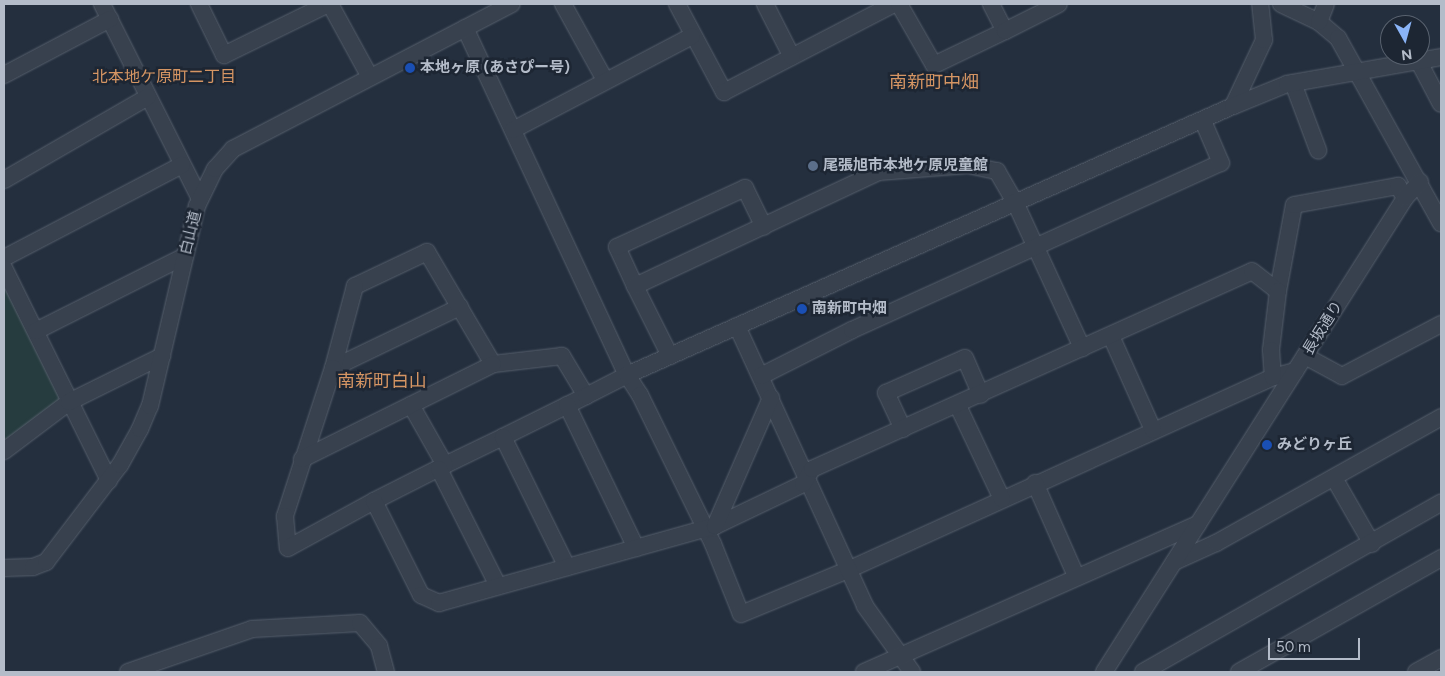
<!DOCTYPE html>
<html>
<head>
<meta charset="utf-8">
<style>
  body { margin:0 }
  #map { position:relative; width:1445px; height:676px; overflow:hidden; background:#242f3e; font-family:Figtree,"Noto Sans JP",sans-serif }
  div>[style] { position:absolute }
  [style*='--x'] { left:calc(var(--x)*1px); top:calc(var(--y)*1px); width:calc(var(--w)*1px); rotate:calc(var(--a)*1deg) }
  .green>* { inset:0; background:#263c3f }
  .roads { filter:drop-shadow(0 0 1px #565f6c) drop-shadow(0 0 1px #565f6c) }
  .minor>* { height:16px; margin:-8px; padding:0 8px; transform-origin:8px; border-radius:8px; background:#38414e }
  .dots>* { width:14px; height:14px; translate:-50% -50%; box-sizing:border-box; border:2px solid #1d2633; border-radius:50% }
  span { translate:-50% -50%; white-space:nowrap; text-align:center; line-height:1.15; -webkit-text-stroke:5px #1d2633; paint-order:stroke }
  .poi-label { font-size:15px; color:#b4bcc9; font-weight:700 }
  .left { translate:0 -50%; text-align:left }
  .street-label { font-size:15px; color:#b4bcc9 }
  .neighbourhood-label { font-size:16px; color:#d59563 }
  .quarter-label { font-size:18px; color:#d59563 }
  .frame { position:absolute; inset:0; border:5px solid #b4bcc9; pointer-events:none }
  .north { position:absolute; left:1380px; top:15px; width:50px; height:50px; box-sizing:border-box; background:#1d2633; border:1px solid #59626f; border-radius:50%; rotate:173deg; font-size:14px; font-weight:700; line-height:20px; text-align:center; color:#b4bcc9 }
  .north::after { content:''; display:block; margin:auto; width:18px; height:22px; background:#8ab4f8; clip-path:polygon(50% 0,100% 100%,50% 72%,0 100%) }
  .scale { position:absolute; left:1268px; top:638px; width:92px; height:22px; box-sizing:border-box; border:2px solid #b4bcc9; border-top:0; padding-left:6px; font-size:15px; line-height:18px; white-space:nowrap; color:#b4bcc9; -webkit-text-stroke:4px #1d2633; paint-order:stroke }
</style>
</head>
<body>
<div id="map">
  <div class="green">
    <div style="clip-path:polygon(4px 272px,69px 402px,4px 451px)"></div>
  </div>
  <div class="roads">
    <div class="minor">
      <div style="--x:102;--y:4;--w:218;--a:63.3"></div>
      <div style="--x:199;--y:4;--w:57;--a:63.9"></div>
      <div style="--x:224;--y:55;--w:116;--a:-26.1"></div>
      <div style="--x:330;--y:4;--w:83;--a:61.3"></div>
      <div style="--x:563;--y:4;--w:87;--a:61.1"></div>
      <div style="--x:677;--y:4;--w:100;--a:61.9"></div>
      <div style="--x:724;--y:92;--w:191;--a:-27.4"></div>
      <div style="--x:765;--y:4;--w:59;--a:63"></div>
      <div style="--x:899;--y:4;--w:70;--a:60.2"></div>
      <div style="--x:934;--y:65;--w:79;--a:-25.6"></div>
      <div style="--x:991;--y:4;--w:30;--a:63"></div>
      <div style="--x:1005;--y:31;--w:60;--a:-26.6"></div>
      <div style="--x:1281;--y:4;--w:42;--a:25.3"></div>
      <div style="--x:1319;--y:22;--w:25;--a:40"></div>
      <div style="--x:1338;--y:38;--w:212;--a:60.9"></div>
      <div style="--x:1319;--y:22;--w:19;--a:-69"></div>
      <div style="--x:465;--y:28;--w:383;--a:65"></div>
      <div style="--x:627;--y:375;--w:24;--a:57"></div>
      <div style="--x:640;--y:395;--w:166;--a:63.9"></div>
      <div style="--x:713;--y:544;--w:75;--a:68.2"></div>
      <div style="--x:741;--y:614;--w:118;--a:-22.4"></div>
      <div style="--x:850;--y:569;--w:465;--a:-24.4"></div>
      <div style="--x:1273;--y:377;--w:23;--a:-15"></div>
      <div style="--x:1419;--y:62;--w:47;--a:62.4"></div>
      <div style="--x:4;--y:75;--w:120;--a:-27.8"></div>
      <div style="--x:1293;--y:83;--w:72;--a:69.5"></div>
      <div style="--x:1233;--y:106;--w:73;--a:-64.8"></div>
      <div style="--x:1264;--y:40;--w:36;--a:-96"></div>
      <div style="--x:513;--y:130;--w:202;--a:-27.7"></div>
      <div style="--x:4;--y:180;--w:166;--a:-30"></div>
      <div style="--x:4;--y:258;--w:201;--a:-27.6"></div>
      <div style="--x:4;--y:268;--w:237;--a:63.7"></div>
      <div style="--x:635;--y:286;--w:43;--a:-114.8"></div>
      <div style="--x:617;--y:247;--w:141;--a:-24.7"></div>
      <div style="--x:745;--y:188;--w:43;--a:64"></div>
      <div style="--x:1278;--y:291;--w:87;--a:-79.5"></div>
      <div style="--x:1294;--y:205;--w:106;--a:-10.4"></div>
      <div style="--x:1398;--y:186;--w:14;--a:60"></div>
      <div style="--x:737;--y:326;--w:308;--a:65.4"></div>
      <div style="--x:865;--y:606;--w:81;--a:54.5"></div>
      <div style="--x:36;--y:331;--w:167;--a:-26.7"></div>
      <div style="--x:1111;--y:336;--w:103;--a:65.9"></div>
      <div style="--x:670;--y:356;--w:78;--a:-116.6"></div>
      <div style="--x:635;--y:286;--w:268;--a:-25.1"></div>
      <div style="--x:878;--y:172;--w:90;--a:-4.4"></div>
      <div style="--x:968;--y:165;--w:30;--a:12"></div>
      <div style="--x:997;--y:171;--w:36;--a:60"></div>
      <div style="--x:1015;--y:202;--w:161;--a:65.3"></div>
      <div style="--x:1305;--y:356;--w:42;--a:28.4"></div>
      <div style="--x:1342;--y:376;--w:112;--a:-27.7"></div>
      <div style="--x:333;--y:368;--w:141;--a:-25.7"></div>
      <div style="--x:761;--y:376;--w:102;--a:-26.8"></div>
      <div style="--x:852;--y:330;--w:405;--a:-24.4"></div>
      <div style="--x:1221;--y:163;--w:46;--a:-113.2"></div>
      <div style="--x:586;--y:396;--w:47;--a:-121"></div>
      <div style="--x:562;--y:356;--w:69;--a:173.4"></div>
      <div style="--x:493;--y:364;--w:130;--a:-120.5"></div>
      <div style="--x:427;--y:252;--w:80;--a:154.7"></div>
      <div style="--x:355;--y:286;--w:85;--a:105"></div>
      <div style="--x:333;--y:368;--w:156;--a:108"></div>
      <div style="--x:285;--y:516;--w:32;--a:85"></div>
      <div style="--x:288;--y:548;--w:98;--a:-28.7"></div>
      <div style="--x:374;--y:501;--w:80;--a:-26.9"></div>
      <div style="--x:445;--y:465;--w:64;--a:-25.8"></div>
      <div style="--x:503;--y:437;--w:93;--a:-26.3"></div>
      <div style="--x:586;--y:396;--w:46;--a:-27.1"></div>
      <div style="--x:627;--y:375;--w:663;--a:-23.94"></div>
      <div style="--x:1233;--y:106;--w:58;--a:-22.2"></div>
      <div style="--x:1287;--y:84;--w:156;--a:-9.9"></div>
      <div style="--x:411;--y:405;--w:69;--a:60.5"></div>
      <div style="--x:567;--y:405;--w:159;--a:64.2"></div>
      <div style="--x:958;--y:406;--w:103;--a:64.7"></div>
      <div style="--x:903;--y:429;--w:40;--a:-115"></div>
      <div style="--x:886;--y:393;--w:86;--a:-23.9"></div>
      <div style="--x:965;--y:358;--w:40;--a:66.6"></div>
      <div style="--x:503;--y:437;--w:145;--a:63.8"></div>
      <div style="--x:4;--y:451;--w:81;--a:-37"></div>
      <div style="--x:69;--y:402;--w:104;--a:-26.3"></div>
      <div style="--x:302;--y:459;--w:213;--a:-26.4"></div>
      <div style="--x:439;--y:469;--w:131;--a:63.2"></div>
      <div style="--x:1334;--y:478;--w:76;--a:60.1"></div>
      <div style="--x:1035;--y:483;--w:102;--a:66.2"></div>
      <div style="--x:374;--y:501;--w:105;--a:63.4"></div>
      <div style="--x:421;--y:595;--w:20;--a:24"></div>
      <div style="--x:439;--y:603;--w:287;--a:-15.6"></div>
      <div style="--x:715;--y:526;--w:98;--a:-25.5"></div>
      <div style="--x:803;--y:484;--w:17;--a:-59"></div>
      <div style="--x:812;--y:469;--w:482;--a:-24.2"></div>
      <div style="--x:1252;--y:271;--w:33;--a:38"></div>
      <div style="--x:1278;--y:291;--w:59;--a:96.8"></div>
      <div style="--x:1271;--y:350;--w:27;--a:86"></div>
      <div style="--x:715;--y:526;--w:140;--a:-66.4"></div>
      <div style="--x:1174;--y:562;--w:46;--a:-24.3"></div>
      <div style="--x:1216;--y:543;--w:258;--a:-29.2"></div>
      <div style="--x:4;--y:568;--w:29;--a:-2"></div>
      <div style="--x:33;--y:567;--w:14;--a:-21"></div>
      <div style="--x:46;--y:562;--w:122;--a:-52.7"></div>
      <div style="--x:120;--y:465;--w:41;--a:-60.9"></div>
      <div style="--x:140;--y:429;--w:25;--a:-67"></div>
      <div style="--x:150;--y:406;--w:205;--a:-76.8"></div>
      <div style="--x:197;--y:206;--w:41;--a:-64.1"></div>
      <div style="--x:215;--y:169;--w:27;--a:-48"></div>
      <div style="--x:233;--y:149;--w:314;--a:-27.5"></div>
      <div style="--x:128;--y:672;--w:131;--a:-19.1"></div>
      <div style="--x:252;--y:629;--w:108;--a:-3.2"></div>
      <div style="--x:360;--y:623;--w:30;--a:50"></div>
      <div style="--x:379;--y:646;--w:27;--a:75"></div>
      <div style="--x:864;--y:672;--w:365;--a:-23.9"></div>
      <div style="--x:1104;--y:672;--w:561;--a:-57.58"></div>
      <div style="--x:1405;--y:198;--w:22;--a:-47"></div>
      <div style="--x:1143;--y:672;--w:343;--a:-29.6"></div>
      <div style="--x:1239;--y:672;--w:232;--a:-29.4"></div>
      <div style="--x:1416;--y:672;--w:29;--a:-29"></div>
    </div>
  </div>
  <div class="dots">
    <div style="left:410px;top:68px;background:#1a4fb4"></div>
    <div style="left:813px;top:166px;background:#5c6f8a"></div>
    <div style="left:802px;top:309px;background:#1a4fb4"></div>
    <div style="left:1267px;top:445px;background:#1a4fb4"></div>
  </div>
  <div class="poi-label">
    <span class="left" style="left:420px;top:68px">本地ヶ原 (あさぴー号)</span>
    <span class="left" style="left:823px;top:166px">尾張旭市本地ケ原児童館</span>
    <span class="left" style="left:812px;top:309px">南新町中畑</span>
    <span class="left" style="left:1277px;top:445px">みどりヶ丘</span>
  </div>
  <div class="street-label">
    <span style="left:191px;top:233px;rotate:-76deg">白山道</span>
    <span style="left:1323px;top:328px;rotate:-58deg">長坂通り</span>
  </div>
  <div class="neighbourhood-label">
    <span style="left:164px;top:77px">北本地ケ原町二丁目</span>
  </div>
  <div class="quarter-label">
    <span style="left:934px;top:82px">南新町中畑</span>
    <span style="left:382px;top:381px">南新町白山</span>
  </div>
  <div class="frame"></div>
  <div class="north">N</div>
  <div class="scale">50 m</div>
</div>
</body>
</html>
